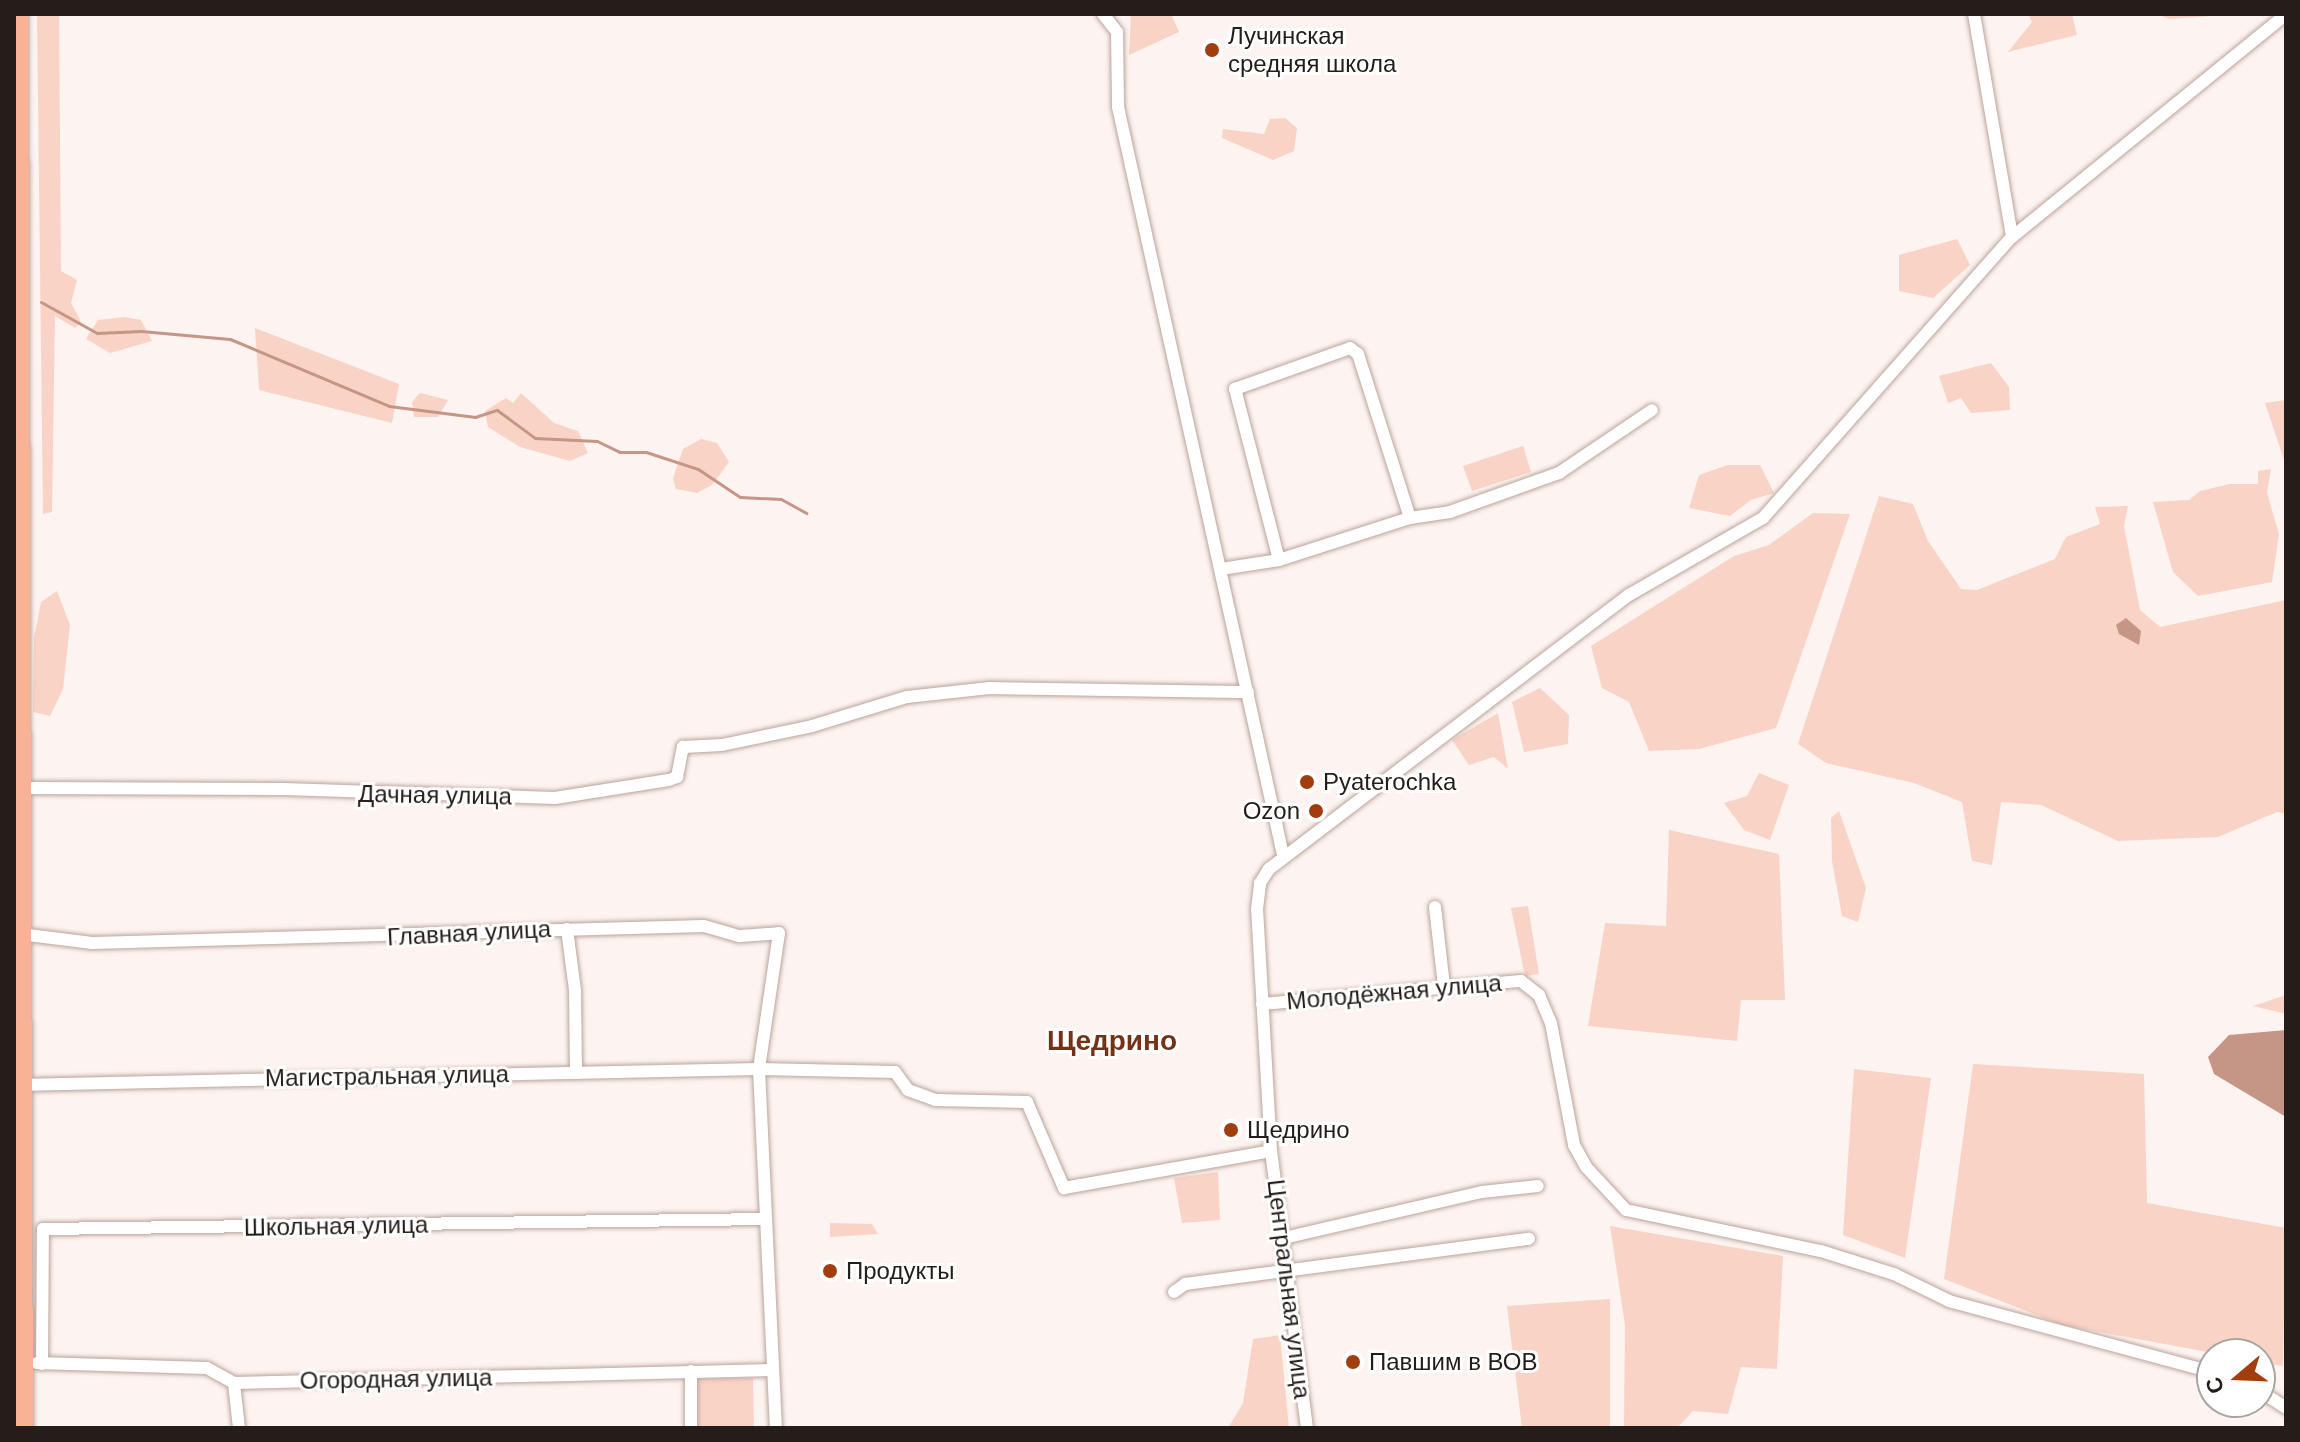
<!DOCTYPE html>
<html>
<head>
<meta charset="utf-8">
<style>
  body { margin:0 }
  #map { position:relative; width:2300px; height:1442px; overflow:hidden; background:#fdf3f0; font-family:Helvetica,sans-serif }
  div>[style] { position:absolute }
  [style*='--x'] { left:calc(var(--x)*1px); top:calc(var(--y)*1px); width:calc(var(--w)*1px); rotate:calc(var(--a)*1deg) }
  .green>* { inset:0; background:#f9d3c5 }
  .water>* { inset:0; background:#c59685 }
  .stream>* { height:3px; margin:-1.5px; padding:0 1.5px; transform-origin:1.5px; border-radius:1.5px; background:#c59685 }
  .roads { filter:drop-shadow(0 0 2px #baa49c) drop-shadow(0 0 2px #baa49c) }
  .minor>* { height:12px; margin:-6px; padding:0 6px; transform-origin:6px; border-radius:6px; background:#fff }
  .highway>* { height:18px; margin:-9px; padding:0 9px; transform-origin:9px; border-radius:9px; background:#fab297 }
  .dots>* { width:22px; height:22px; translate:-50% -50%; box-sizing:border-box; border:4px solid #fff; border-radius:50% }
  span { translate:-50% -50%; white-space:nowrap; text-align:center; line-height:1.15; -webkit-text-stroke:6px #fff; paint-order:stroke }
  .poi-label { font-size:24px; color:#251d1a }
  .left { translate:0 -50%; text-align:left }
  .right { translate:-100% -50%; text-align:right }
  .street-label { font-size:24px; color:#251d1a }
  .quarter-label { font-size:28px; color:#743319; font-weight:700 }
  .frame { position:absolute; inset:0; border:16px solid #251d1a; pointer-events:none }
  .north { position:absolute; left:2196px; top:1338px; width:80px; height:80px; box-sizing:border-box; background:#fff; border:2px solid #a8a5a3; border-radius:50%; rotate:251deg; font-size:22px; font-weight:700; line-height:32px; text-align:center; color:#251d1a }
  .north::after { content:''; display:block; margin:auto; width:28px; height:36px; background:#a23d0e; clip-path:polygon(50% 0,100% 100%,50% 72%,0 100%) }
</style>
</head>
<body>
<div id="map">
  <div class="green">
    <div style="clip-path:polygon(37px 14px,59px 14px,61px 271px,77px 280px,71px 303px,81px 322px,75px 328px,55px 316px,52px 512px,43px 514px)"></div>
    <div style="clip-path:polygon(1131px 14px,1171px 14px,1179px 32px,1129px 55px)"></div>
    <div style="clip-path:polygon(2028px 14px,2072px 14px,2077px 35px,2008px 52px,2032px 22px)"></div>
    <div style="clip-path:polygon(2157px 14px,2240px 14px,2169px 19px)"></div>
    <div style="clip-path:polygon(1285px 118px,1297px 128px,1294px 151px,1273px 160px,1222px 138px,1223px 129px,1264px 134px,1270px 119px)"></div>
    <div style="clip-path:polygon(1957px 239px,1970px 265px,1933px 298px,1899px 291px,1899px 255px)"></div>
    <div style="clip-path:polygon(125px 317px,141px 320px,152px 341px,110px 353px,86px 339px,98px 320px)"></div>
    <div style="clip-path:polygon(255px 328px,399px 384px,392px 423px,259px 390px)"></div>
    <div style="clip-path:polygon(1991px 363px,2009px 387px,2010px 410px,1971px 413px,1961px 398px,1948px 403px,1939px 376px)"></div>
    <div style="clip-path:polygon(420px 393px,448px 400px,438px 417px,414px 417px,412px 402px)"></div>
    <div style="clip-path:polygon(521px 393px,554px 423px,578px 431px,588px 453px,570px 461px,520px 447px,488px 427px,485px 411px,506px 398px,513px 403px)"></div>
    <div style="clip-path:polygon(2286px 400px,2286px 466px,2265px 403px)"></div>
    <div style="clip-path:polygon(701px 439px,717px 443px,729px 462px,712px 485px,697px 493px,676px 489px,673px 478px,683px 449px)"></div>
    <div style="clip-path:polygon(1523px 446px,1531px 472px,1472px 491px,1463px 466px)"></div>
    <div style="clip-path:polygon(1728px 465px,1760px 465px,1774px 493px,1751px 500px,1730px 516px,1689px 508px,1699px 475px)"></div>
    <div style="clip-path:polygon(2271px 469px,2267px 493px,2279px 534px,2272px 582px,2198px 596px,2173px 572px,2153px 502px,2189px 500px,2200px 491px,2230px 484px,2258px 484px,2258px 471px)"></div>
    <div style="clip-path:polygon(1879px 496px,1913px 504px,1928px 541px,1961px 589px,1977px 590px,2055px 559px,2066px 537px,2100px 524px,2095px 507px,2128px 506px,2124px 526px,2140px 610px,2160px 627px,2286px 600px,2286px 814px,2277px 812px,2218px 837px,2118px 841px,2041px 805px,2001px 802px,1992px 865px,1972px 861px,1962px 802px,1914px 783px,1826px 763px,1798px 744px)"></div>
    <div style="clip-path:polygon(1813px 513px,1850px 514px,1776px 728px,1699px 749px,1649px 751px,1629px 702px,1602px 688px,1591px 646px,1734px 556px,1769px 545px)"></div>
    <div style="clip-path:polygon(57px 591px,70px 625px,63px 689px,50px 716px,33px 712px,34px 638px,41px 602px)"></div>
    <div style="clip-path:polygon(1540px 688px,1569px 715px,1568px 744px,1524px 752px,1512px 702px)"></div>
    <div style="clip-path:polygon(1498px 713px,1508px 769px,1494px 757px,1469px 765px,1452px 740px)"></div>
    <div style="clip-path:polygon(1759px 773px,1789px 785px,1770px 840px,1744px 830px,1724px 803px,1747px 796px)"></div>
    <div style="clip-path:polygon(1839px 811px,1866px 888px,1858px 922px,1842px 916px,1832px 861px,1831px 818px)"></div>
    <div style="clip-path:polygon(1669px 830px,1779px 854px,1785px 1000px,1741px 1000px,1737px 1041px,1588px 1026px,1605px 923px,1666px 926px)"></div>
    <div style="clip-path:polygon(1528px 906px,1539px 974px,1525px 976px,1511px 908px)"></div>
    <div style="clip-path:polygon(2286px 995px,2286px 1014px,2253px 1006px)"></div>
    <div style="clip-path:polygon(1973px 1064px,2144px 1074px,2147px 1203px,2286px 1228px,2283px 1366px,2260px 1362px,2260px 1354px,2218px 1354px,2062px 1325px,1944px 1279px)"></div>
    <div style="clip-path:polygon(1854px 1069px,1931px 1078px,1905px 1258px,1843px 1235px)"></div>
    <div style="clip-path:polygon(1218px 1172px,1220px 1220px,1182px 1223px,1174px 1178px)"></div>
    <div style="clip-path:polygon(830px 1223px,872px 1224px,878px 1234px,830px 1237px)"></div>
    <div style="clip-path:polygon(1610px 1226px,1783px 1256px,1777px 1369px,1741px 1367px,1728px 1414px,1693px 1411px,1678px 1427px,1624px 1427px,1625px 1325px)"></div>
    <div style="clip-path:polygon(1610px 1299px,1610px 1428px,1522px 1428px,1507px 1306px)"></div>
    <div style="clip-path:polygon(1280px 1335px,1289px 1428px,1228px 1428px,1243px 1403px,1253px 1339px)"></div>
    <div style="clip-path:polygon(753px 1378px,754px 1428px,695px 1428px,695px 1379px)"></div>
  </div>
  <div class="water">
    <div style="clip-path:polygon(2126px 618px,2141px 631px,2139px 645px,2119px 634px,2116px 625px)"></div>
    <div style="clip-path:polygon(2286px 1030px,2286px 1117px,2214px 1074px,2208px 1057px,2229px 1035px)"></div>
  </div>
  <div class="stream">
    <div style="--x:41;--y:302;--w:64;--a:29"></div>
    <div style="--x:97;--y:333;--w:44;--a:-2.6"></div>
    <div style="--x:141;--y:331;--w:89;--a:5.1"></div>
    <div style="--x:230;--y:339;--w:173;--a:22.8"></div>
    <div style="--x:389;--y:406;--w:87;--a:7.3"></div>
    <div style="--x:475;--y:417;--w:23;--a:-18"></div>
    <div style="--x:497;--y:410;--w:47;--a:36.4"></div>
    <div style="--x:535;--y:438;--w:62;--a:2.8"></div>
    <div style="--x:597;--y:441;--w:25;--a:26"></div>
    <div style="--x:620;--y:452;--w:26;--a:0"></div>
    <div style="--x:646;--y:452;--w:55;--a:18.1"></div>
    <div style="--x:698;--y:469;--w:50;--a:33.7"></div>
    <div style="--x:740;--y:497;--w:41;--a:2.8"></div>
    <div style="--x:781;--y:499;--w:29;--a:29"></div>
  </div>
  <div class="roads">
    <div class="minor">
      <div style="--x:1103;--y:14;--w:23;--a:52"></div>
      <div style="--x:1117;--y:32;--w:75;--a:89.2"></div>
      <div style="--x:1118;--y:107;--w:766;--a:77.56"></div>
      <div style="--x:1974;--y:14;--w:226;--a:80.3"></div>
      <div style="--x:1279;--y:560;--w:177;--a:-104.4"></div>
      <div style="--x:1235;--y:389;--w:122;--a:-19.6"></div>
      <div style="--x:1350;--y:348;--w:10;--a:37"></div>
      <div style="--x:1358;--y:354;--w:172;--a:72.4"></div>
      <div style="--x:1221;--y:569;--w:59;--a:-8.8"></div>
      <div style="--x:1279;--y:560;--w:138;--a:-17.8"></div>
      <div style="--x:1410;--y:518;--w:40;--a:-8.5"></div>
      <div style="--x:1450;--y:512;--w:116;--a:-19.7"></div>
      <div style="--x:1559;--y:473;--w:112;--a:-34.1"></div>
      <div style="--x:21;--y:788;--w:263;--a:0.2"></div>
      <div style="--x:284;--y:789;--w:271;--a:1.9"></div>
      <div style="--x:555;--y:798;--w:115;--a:-9"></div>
      <div style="--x:669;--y:780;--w:9;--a:-21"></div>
      <div style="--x:677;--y:777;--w:31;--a:-79"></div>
      <div style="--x:683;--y:747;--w:39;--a:-3"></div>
      <div style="--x:722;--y:745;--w:92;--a:-11.9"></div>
      <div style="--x:812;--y:726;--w:99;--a:-17"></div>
      <div style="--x:907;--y:697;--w:83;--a:-6.2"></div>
      <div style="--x:990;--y:688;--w:258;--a:0.9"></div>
      <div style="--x:1435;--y:907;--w:80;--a:83.5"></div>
      <div style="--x:567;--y:929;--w:63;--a:82.6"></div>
      <div style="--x:575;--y:991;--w:82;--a:89.3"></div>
      <div style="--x:20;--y:934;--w:73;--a:7.1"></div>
      <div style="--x:92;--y:943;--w:612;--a:-1.59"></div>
      <div style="--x:704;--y:926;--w:37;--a:16"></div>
      <div style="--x:740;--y:936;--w:39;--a:-4"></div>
      <div style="--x:779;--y:933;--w:137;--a:98.4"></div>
      <div style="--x:759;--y:1069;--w:359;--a:87.3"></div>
      <div style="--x:1262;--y:1004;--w:260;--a:-5.1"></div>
      <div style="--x:1521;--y:981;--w:23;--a:38"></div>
      <div style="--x:1539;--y:995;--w:30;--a:67"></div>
      <div style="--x:1551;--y:1023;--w:124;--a:79.3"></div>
      <div style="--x:1574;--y:1145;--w:26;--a:61"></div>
      <div style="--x:1587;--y:1168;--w:57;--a:47.1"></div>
      <div style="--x:1626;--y:1210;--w:199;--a:11.9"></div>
      <div style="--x:1821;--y:1251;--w:77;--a:17.5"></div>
      <div style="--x:1894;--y:1274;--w:61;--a:26.1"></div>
      <div style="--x:1949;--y:1301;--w:272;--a:15.1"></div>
      <div style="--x:18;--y:1085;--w:741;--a:-1.24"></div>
      <div style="--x:759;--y:1069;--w:136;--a:1.3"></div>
      <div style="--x:895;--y:1072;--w:22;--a:54"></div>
      <div style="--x:908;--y:1090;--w:29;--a:20"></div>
      <div style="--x:935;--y:1100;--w:92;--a:1.2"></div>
      <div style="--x:1027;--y:1102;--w:94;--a:66.7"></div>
      <div style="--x:1064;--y:1188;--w:210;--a:-10.1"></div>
      <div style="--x:1284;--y:1238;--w:203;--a:-13.1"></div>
      <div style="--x:1482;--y:1192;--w:56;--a:-6.1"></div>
      <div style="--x:1174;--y:1292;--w:14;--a:-36"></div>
      <div style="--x:1185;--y:1284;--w:347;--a:-7.5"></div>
      <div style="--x:37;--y:1363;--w:170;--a:1.7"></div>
      <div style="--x:207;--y:1368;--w:31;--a:29"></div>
      <div style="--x:234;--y:1383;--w:539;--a:-1.38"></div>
      <div style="--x:42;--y:1364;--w:135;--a:-89.6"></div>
      <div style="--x:43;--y:1229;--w:722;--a:-0.79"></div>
      <div style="--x:691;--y:1371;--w:57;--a:90"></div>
      <div style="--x:234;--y:1383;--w:45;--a:83.7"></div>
      <div style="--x:2260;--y:1391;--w:31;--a:33"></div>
      <div style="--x:1307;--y:1428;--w:279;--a:-97.4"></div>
      <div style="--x:1271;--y:1151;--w:242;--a:-93.3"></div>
      <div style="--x:1257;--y:909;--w:26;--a:-83"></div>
      <div style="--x:1260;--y:883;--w:17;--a:-57"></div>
      <div style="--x:1269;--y:869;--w:452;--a:-37.3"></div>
      <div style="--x:1629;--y:595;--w:155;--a:-29.9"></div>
      <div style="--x:1763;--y:518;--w:375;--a:-48.5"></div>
      <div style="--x:2012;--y:237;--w:353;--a:-39.1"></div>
    </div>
    <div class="highway">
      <div style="--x:19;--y:14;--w:1414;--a:89.8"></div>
    </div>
  </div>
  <div class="dots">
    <div style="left:1212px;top:50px;background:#a23d0e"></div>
    <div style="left:1307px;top:782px;background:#a23d0e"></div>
    <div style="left:1316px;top:811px;background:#a23d0e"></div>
    <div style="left:1231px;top:1130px;background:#a23d0e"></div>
    <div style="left:830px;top:1271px;background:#a23d0e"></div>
    <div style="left:1353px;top:1362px;background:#a23d0e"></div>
  </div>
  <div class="poi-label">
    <span class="left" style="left:1228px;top:50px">Лучинская<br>средняя школа</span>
    <span class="left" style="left:1323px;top:782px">Pyaterochka</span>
    <span class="right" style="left:1300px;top:811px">Ozon</span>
    <span class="left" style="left:1247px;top:1130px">Щедрино</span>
    <span class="left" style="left:846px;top:1271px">Продукты</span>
    <span class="left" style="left:1369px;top:1362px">Павшим в ВОВ</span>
  </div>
  <div class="street-label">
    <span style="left:435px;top:795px;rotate:1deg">Дачная улица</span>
    <span style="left:469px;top:933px;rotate:-3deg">Главная улица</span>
    <span style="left:1394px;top:992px;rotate:-5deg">Молодёжная улица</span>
    <span style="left:387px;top:1076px;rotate:-1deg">Магистральная улица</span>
    <span style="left:336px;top:1226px;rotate:-1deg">Школьная улица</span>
    <span style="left:1289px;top:1289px;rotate:83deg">Центральная улица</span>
    <span style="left:396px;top:1379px;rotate:-1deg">Огородная улица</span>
  </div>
  <div class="quarter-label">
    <span style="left:1112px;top:1041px">Щедрино</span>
  </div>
  <div class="frame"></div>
  <div class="north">С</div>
</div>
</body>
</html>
